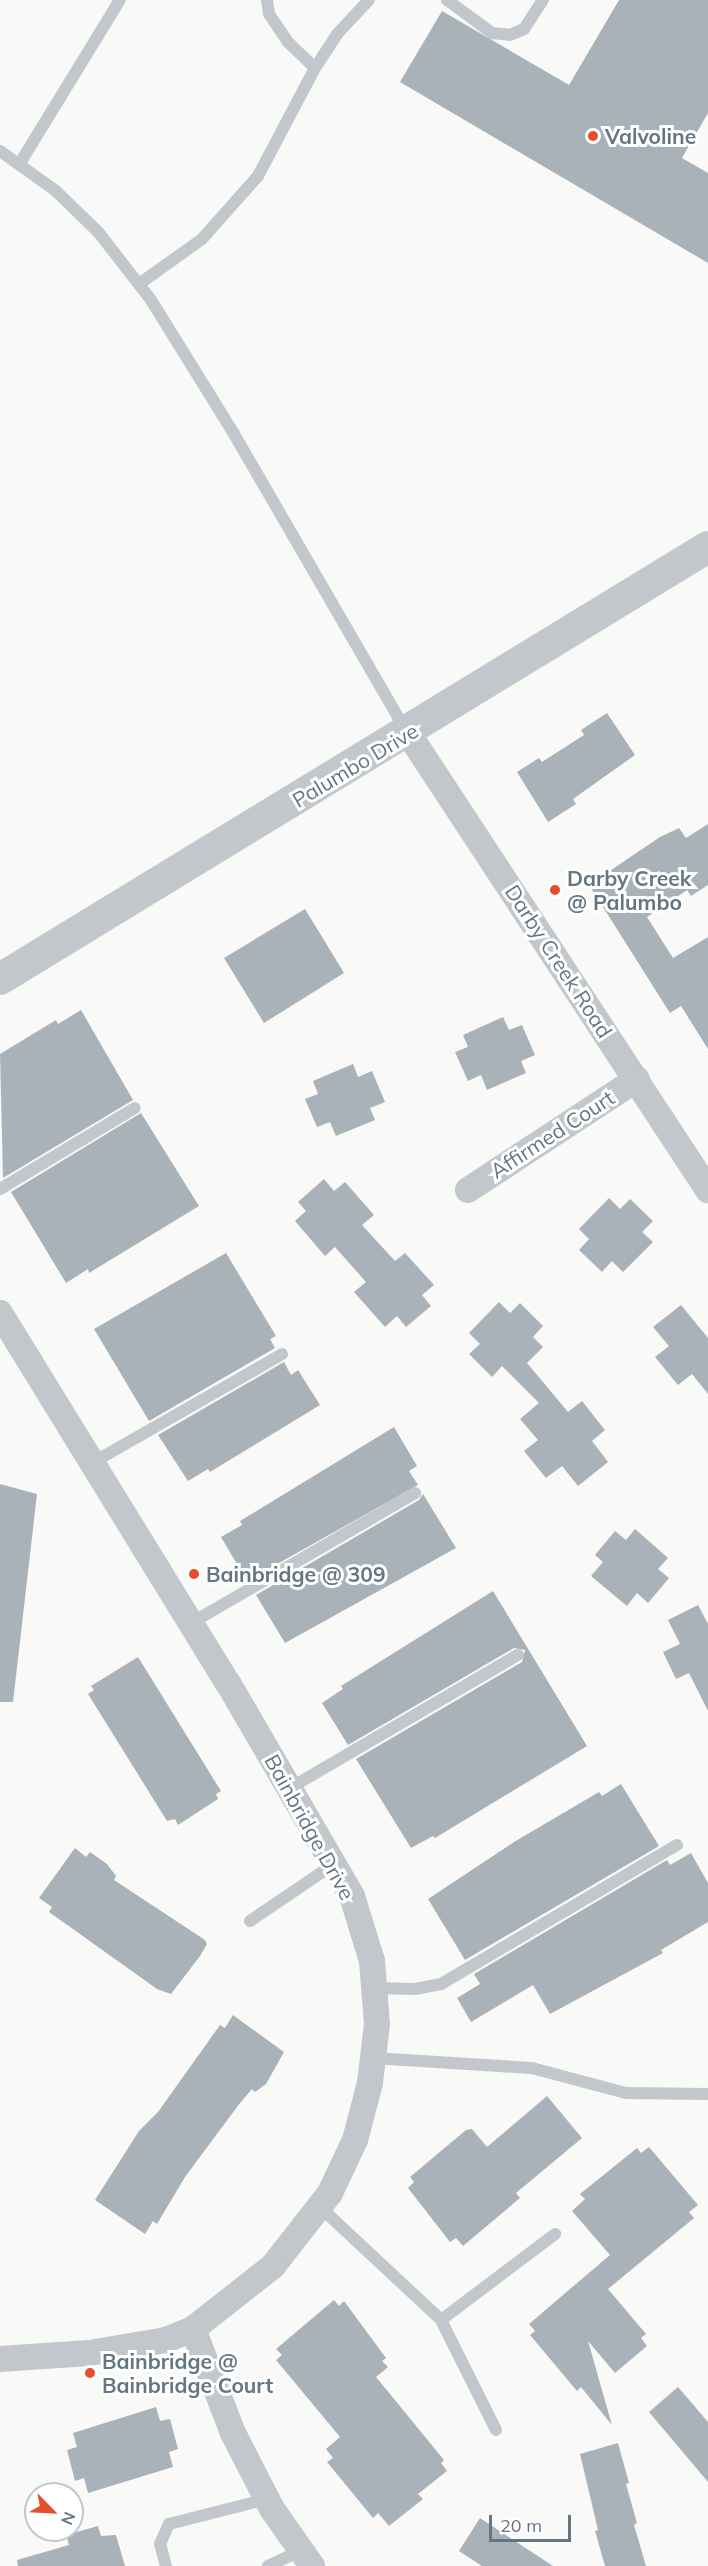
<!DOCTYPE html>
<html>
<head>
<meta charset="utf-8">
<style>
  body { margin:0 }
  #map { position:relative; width:708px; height:2566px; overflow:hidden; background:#f9f9f7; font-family:Mulish,sans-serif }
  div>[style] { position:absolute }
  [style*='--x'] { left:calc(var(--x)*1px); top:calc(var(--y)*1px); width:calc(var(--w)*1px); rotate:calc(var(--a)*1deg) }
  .building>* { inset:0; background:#a9b2b8 }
  .service>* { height:12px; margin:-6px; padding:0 6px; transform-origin:6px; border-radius:6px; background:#c2c7cb }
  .minor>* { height:26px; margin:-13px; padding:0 13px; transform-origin:13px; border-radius:13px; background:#c2c7cb }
  .tertiary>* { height:32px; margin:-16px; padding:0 16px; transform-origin:16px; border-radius:16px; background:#c2c7cb }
  .dots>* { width:16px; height:16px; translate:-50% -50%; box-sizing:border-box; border:3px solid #fff; border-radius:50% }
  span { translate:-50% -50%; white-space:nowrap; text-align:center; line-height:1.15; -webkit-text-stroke:6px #fff; paint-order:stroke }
  .poi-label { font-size:21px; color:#647682; font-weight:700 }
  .left { translate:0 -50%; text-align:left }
  .street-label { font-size:21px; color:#647682 }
  .north { position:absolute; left:24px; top:2482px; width:60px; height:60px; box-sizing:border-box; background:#fff; border:2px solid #c1c8cd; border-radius:50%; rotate:114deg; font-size:16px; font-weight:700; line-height:24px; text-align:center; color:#647682 }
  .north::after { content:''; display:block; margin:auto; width:21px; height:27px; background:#e54d2b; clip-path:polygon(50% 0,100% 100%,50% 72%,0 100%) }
  .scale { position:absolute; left:489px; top:2515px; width:82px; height:27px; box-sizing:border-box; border:3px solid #647682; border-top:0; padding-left:8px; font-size:18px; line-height:21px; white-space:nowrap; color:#647682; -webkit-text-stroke:4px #fff; paint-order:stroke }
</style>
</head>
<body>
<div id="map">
  <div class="building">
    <div style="clip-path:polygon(619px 0,708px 0,708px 113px,682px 158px,708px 173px,708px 263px,400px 82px,442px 11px,569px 85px)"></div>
    <div style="clip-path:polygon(607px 713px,635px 755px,573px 799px,576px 804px,548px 822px,517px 772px,539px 758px,542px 762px,584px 735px,581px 730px)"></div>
    <div style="clip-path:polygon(708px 824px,708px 885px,691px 896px,687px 890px,647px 917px,673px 958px,708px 937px,708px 1049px,681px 1006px,670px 1013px,589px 885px,660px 837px,679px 828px,686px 838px)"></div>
    <div style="clip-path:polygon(305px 909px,344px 973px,264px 1023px,224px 958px)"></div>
    <div style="clip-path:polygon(81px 1010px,133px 1100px,3px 1178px,0 1054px,56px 1020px,58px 1024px)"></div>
    <div style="clip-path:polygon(503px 1017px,509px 1030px,522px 1025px,535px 1055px,521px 1061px,526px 1073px,487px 1090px,481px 1075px,468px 1081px,455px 1052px,468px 1047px,463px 1035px)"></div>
    <div style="clip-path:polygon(353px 1064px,358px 1077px,372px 1071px,385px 1102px,370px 1108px,375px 1120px,336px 1136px,330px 1122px,317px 1127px,305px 1099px,318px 1094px,313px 1081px)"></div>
    <div style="clip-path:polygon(141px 1113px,199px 1206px,89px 1273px,88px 1269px,66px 1283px,11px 1192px)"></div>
    <div style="clip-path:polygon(324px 1179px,334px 1191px,345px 1182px,374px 1215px,362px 1225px,395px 1261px,405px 1253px,434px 1285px,422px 1295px,431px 1306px,406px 1327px,397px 1316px,385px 1327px,354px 1292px,366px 1282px,335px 1247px,325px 1256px,295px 1221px,306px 1211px,298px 1202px)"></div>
    <div style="clip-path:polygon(609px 1198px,620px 1209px,630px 1199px,653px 1221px,642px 1232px,653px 1242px,623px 1272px,612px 1261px,602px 1272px,579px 1250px,589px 1239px,579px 1229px)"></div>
    <div style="clip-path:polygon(226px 1253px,276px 1336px,270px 1339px,275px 1348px,149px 1421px,94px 1329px)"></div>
    <div style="clip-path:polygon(499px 1302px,510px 1313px,520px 1303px,543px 1326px,533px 1337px,543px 1347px,527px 1363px,568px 1412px,582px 1401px,605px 1430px,592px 1441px,608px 1462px,578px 1486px,562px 1466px,546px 1478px,524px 1451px,538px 1440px,520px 1419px,539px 1403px,502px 1366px,492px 1377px,469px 1354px,480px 1344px,469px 1333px)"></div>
    <div style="clip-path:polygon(681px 1305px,708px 1338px,708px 1394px,692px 1374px,678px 1385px,655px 1357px,669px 1346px,653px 1327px)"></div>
    <div style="clip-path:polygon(284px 1362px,291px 1375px,298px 1370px,320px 1405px,210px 1472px,208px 1469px,188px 1481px,158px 1435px)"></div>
    <div style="clip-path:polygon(394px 1427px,417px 1466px,409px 1471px,418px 1485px,247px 1581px,221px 1537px,242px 1525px,240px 1521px)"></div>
    <div style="clip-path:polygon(0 1484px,37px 1494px,13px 1702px,0 1702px)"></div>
    <div style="clip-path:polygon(423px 1494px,456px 1548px,285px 1643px,256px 1595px,419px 1500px)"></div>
    <div style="clip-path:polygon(635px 1529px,668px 1558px,658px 1569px,669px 1578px,648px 1603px,637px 1593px,627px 1606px,591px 1576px,603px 1562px,595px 1555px,615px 1531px,626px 1540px)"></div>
    <div style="clip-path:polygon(493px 1591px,587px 1746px,435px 1838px,433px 1836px,411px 1848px,356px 1759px,522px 1662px,525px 1650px,514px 1648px,348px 1745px,322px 1703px,343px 1689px,341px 1686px)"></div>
    <div style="clip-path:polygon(698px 1605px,708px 1624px,708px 1711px,689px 1673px,676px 1679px,663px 1652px,680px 1644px,668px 1620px)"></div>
    <div style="clip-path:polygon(138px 1657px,221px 1791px,216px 1794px,218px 1799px,178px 1825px,175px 1819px,167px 1821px,88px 1694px,94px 1690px,91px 1686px)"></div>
    <div style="clip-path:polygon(621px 1784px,659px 1846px,465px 1960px,428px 1899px,514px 1842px,599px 1792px,602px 1796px)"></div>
    <div style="clip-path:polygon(75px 1848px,86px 1857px,90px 1852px,107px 1864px,116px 1876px,114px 1880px,205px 1940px,207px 1944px,200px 1956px,171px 1994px,157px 1989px,49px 1912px,52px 1907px,39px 1898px)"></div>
    <div style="clip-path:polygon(691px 1853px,708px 1883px,708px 1922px,661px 1950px,663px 1953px,550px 2014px,533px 1985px,471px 2022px,457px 1998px,480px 1984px,474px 1974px,667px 1860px,670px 1865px)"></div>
    <div style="clip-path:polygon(233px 2015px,284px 2052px,266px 2084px,255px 2092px,252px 2089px,240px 2103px,185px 2177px,157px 2224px,153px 2221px,145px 2234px,95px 2200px,139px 2131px,158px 2112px,220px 2025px,225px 2028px)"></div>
    <div style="clip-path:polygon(547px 2096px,582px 2138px,516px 2193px,520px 2198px,463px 2246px,456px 2238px,450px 2242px,408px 2188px,414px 2182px,410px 2177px,466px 2130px,472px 2129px,487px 2147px)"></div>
    <div style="clip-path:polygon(649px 2147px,698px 2205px,689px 2212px,694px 2218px,608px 2289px,646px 2334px,641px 2338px,647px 2346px,615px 2373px,588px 2341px,612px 2425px,581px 2387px,577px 2391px,530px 2335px,535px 2331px,529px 2324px,610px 2255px,572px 2211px,585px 2199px,580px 2194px,637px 2148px,641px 2153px)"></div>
    <div style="clip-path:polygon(334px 2300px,339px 2306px,344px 2301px,386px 2358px,382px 2361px,388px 2367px,376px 2377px,444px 2460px,441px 2463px,447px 2471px,418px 2494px,423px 2499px,389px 2526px,378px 2513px,373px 2518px,327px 2462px,333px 2458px,326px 2449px,340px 2437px,276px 2360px,282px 2355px,276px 2349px)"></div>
    <div style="clip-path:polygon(678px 2387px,708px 2422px,708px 2482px,649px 2412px)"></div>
    <div style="clip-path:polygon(156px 2407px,160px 2421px,170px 2419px,178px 2449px,169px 2452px,173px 2467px,88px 2493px,84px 2478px,75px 2481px,67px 2450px,77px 2447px,73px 2433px)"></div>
    <div style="clip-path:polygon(618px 2443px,629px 2483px,626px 2484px,637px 2523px,634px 2525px,646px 2566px,605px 2566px,595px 2531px,598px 2530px,580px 2454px)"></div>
    <div style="clip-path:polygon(480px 2518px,553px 2566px,482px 2566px,459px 2551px)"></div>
    <div style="clip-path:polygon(98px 2526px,101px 2536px,116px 2535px,125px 2566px,18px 2566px,17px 2560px,69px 2545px,66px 2535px)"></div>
  </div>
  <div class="service">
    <div style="--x:267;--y:0;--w:14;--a:82"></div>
    <div style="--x:269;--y:14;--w:34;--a:56"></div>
    <div style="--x:288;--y:42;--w:37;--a:44"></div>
    <div style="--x:447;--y:0;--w:56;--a:36.3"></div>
    <div style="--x:492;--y:33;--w:18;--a:6"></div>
    <div style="--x:510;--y:35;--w:15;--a:-23"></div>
    <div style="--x:524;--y:29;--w:35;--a:-57"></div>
    <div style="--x:0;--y:151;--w:69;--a:35.5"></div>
    <div style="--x:56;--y:191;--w:60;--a:44.3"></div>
    <div style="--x:99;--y:233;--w:85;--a:52.2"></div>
    <div style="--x:151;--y:300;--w:158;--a:58.2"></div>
    <div style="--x:234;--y:434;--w:345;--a:59.9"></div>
    <div style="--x:20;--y:163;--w:191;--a:-58.5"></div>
    <div style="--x:139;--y:284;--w:77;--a:-35.5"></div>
    <div style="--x:202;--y:239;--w:84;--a:-48.4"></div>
    <div style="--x:258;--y:176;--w:122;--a:-62.2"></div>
    <div style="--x:315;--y:68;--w:42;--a:-56.7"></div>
    <div style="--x:338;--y:33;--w:45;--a:-46.8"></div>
    <div style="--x:0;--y:1189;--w:157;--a:-31"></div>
    <div style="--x:92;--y:1463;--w:219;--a:-29.8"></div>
    <div style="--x:191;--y:1623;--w:259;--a:-30.1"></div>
    <div style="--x:290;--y:1788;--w:264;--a:-30.3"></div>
    <div style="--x:250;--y:1921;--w:102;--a:-34.2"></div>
    <div style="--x:374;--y:1988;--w:41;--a:1.4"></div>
    <div style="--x:415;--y:1989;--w:26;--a:-11"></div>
    <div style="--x:441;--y:1984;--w:274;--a:-30.5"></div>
    <div style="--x:373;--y:2058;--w:159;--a:3.6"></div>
    <div style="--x:532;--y:2068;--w:97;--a:14.9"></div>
    <div style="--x:626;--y:2093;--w:82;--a:0.7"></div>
    <div style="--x:320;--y:2207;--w:166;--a:43"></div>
    <div style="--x:441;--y:2320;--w:143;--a:-37"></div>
    <div style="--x:441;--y:2320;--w:123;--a:63.4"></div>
    <div style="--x:166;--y:2566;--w:23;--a:-105"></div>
    <div style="--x:160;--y:2544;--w:22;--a:-66"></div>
    <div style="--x:169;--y:2524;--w:101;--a:-14.3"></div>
    <div style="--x:268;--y:2566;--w:35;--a:-25"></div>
  </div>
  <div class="minor">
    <div style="--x:408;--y:733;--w:547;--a:56.72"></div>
    <div style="--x:468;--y:1190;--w:202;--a:-33.3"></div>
    <div style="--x:0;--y:1313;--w:435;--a:58.4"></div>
    <div style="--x:228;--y:1683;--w:246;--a:59.8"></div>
    <div style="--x:352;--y:1896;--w:68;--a:72.9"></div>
    <div style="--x:372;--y:1961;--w:63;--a:85.5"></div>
    <div style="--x:377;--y:2024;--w:59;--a:96.8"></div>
    <div style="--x:370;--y:2083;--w:59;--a:104.7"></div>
    <div style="--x:355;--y:2140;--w:59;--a:115.3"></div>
    <div style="--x:330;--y:2193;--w:93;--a:128"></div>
    <div style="--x:273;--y:2266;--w:102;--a:141.8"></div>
    <div style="--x:193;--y:2329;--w:29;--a:158"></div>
    <div style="--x:166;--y:2340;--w:78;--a:170.4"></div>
    <div style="--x:89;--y:2353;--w:89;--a:176.1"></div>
    <div style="--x:193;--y:2329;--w:111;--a:69"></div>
    <div style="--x:233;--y:2433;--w:85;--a:62.8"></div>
    <div style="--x:272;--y:2509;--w:70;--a:54.9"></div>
  </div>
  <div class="tertiary">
    <div style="--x:0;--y:979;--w:829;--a:-31.39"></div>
  </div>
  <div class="dots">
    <div style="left:593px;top:136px;background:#e54d2b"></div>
    <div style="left:555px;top:890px;background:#e54d2b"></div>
    <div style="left:194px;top:1574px;background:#e54d2b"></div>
    <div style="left:90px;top:2373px;background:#e54d2b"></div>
  </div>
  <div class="poi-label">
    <span class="left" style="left:605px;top:136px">Valvoline</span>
    <span class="left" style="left:567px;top:890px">Darby Creek<br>@ Palumbo</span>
    <span class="left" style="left:206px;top:1574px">Bainbridge @ 309</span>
    <span class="left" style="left:102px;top:2373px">Bainbridge @<br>Bainbridge Court</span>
  </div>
  <div class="street-label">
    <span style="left:355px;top:765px;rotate:-31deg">Palumbo Drive</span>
    <span style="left:559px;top:961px;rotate:57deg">Darby Creek Road</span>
    <span style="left:552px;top:1134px;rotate:-33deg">Affirmed Court</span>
    <span style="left:310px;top:1827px;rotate:61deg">Bainbridge Drive</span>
  </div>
  <div class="north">N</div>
  <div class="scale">20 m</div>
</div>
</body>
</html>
